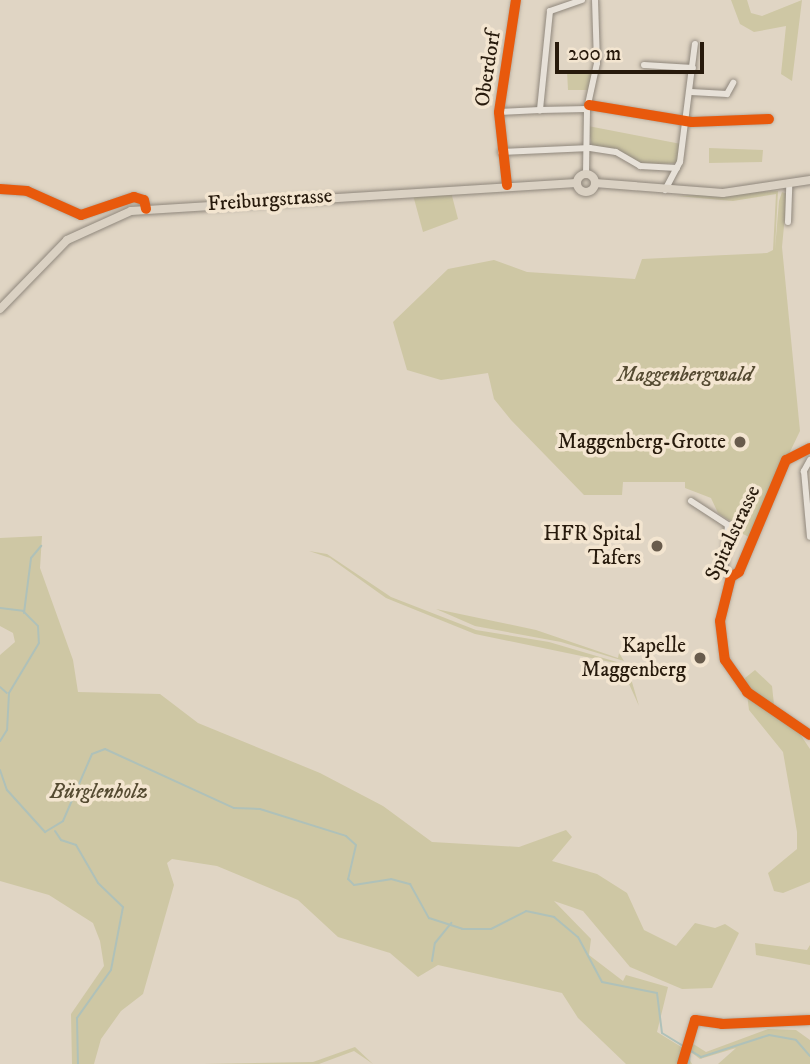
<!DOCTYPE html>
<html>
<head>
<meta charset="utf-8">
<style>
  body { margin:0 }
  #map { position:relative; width:810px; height:1064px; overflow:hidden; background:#e0d5c4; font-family:"IM FELL DW Pica",serif }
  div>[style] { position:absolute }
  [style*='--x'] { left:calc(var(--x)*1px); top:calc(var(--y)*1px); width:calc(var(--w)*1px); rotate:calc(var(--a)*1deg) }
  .green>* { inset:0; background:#cec7a4 }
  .stream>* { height:2px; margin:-1px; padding:0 1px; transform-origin:1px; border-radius:1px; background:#afc1b9 }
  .roads { filter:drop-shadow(0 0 2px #8f877c) drop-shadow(0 0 2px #8f877c) }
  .minor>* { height:6px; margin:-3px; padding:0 3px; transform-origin:3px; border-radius:3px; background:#e7e1d8 }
  .major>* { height:8px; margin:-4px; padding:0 4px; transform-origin:4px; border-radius:4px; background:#dad1c3 }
  .major>.ring { margin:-4px; padding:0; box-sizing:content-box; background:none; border:8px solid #dad1c3; border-radius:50% }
  .cycleway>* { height:10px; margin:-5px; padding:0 5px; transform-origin:5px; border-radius:5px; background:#e8590c }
  .dots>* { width:19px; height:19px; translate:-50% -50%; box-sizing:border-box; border:4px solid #f3e5d0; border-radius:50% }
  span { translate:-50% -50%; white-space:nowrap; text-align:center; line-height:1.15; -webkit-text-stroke:7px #f3e5d0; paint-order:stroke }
  .street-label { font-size:21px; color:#271a0c }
  .park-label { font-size:21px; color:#554b32; font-style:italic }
  .poi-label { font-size:21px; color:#271a0c }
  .right { translate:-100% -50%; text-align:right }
  .scale { position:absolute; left:555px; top:42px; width:149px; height:32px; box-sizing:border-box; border:4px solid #271a0c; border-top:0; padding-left:9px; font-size:21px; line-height:24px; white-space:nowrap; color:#271a0c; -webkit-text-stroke:5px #f3e5d0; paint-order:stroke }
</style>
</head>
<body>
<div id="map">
  <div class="green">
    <div style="clip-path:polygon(731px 0,747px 0,751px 13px,762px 16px,802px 0,792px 81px,781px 74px,786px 26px,754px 32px,740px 24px)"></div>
    <div style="clip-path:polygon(594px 70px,589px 90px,568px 90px,567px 71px)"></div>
    <div style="clip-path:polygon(588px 126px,681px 144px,678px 163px,642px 164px,592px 146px)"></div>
    <div style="clip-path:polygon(709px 148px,763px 150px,762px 162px,709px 163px)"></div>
    <div style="clip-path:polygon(778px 191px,775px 249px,779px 201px,782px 192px,787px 194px,782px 247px,800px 431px,749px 537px,733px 529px,741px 526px,747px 515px,742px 521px,730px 521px,718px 513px,711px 498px,685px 488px,685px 482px,623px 482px,622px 495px,584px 495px,511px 420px,494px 399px,488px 373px,441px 380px,407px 370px,393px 322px,448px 269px,494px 260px,527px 272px,635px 279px,642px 259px,767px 253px,773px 250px,776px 194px,733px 201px,677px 196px)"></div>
    <div style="clip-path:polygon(451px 192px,458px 219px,423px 232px,413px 195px)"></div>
    <div style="clip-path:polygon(42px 536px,40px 568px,73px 660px,78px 692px,160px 694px,198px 723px,320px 773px,383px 806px,432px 842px,519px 847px,566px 830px,572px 837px,552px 861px,597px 874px,627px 893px,644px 930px,676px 946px,695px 923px,715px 928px,725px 924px,739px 933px,712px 988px,682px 989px,630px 967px,583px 911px,554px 901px,591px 939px,589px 955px,623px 981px,626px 975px,668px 987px,657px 1032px,683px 1048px,692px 1064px,626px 1064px,578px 1018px,562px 993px,438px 965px,418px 977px,390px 953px,338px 937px,298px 900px,217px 866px,172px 859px,167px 863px,174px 885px,143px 994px,121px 1011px,101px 1039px,94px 1064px,72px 1064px,71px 1014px,104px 966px,100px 941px,93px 923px,49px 895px,0 881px,0 655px,15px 642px,13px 633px,0 626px,0 538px)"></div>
    <div style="clip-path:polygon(309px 551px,327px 554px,391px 597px,476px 630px,549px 642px,627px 665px,639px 706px,620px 664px,475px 634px,386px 598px,330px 558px)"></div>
    <div style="clip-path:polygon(436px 609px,536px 630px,618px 658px,619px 653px,624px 661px,561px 642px,475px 626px)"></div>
    <div style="clip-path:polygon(755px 670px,772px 686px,775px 714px,794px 725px,810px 749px,810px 882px,783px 893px,774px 891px,768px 873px,797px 849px,797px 832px,783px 752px,749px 710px,745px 678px)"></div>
    <div style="clip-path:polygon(755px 943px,807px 950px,810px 945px,810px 965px,756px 955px)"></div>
    <div style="clip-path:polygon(768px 1029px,796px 1030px,810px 1040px,810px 1064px,718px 1064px,736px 1048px,700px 1059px,684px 1047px,687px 1040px,706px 1052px)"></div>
    <div style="clip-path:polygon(355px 1047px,373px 1064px,354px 1051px,319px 1064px,203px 1064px,313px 1062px)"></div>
  </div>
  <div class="stream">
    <div style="--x:0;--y:608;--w:23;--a:7"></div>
    <div style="--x:23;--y:611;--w:21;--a:45"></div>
    <div style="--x:38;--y:626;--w:17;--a:87"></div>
    <div style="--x:39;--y:643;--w:58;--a:121"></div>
    <div style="--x:9;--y:693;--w:37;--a:93"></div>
    <div style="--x:7;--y:730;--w:13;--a:122"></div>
    <div style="--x:24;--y:613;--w:55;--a:-82.7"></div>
    <div style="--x:31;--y:558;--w:16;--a:-50"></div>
    <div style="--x:0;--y:687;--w:9;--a:41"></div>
    <div style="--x:0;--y:770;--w:21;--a:71"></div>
    <div style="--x:7;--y:790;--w:57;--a:47.9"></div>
    <div style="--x:45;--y:832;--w:21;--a:-31"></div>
    <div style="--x:63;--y:821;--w:73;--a:-66.6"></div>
    <div style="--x:92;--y:754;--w:14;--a:-21"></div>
    <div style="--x:105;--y:749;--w:142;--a:24.6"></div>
    <div style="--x:234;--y:808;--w:26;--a:2"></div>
    <div style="--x:260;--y:809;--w:90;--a:17.4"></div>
    <div style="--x:346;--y:836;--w:13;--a:42"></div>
    <div style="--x:356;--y:845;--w:35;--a:103"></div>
    <div style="--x:348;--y:879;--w:8;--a:45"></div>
    <div style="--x:354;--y:885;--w:37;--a:-9"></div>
    <div style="--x:391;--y:879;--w:20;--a:15"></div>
    <div style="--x:410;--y:884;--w:39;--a:61"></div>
    <div style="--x:429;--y:918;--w:35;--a:18"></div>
    <div style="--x:462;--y:929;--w:29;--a:0"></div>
    <div style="--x:491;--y:929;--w:39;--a:-27"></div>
    <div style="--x:526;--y:911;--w:29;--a:12"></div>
    <div style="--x:554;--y:917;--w:31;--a:40"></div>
    <div style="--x:578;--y:937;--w:51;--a:61.9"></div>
    <div style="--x:602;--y:982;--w:56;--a:11.3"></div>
    <div style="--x:657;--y:993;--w:40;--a:82.9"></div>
    <div style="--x:662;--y:1033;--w:46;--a:31.6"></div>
    <div style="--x:701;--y:1057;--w:71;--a:-17.9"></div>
    <div style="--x:769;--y:1035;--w:27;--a:10"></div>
    <div style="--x:796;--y:1040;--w:21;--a:49"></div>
    <div style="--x:55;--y:831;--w:11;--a:56"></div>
    <div style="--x:61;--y:840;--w:16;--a:18"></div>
    <div style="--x:76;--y:845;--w:44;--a:59.9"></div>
    <div style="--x:98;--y:883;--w:35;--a:44"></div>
    <div style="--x:123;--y:907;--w:64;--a:100.8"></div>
    <div style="--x:111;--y:970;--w:59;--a:125.3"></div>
    <div style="--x:77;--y:1018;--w:46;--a:88.8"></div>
    <div style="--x:432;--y:961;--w:18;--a:-81"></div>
    <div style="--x:435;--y:943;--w:26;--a:-51"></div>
    <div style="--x:689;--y:1064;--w:16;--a:-86"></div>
  </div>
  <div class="roads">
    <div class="minor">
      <div style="--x:582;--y:0;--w:34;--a:161"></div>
      <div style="--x:550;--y:11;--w:100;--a:95.8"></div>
      <div style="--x:540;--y:110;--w:47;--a:-1.2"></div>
      <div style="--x:644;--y:65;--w:49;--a:3.5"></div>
      <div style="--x:691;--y:92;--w:36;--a:3"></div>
      <div style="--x:727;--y:94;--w:13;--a:-61"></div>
      <div style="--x:589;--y:105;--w:104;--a:9.4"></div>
      <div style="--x:692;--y:122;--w:77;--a:-2.2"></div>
      <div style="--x:499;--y:112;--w:41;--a:-2.8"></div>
      <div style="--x:501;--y:152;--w:89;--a:-2.6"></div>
      <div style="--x:590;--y:148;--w:26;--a:9"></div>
      <div style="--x:616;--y:152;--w:28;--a:30"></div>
      <div style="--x:640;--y:166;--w:37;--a:3"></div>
      <div style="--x:586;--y:174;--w:65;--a:-89.1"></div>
      <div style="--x:587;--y:109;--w:47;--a:-77.7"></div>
      <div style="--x:597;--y:63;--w:63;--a:-91.8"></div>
      <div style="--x:507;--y:185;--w:73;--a:-96.3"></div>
      <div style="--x:499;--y:112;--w:113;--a:-81.4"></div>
      <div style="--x:0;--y:189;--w:27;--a:4"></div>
      <div style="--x:27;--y:191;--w:59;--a:24"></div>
      <div style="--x:81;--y:215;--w:56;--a:-18.8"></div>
      <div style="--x:134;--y:197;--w:10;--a:17"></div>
      <div style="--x:144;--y:200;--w:9;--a:77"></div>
      <div style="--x:665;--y:190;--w:32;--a:-62"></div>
      <div style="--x:680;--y:162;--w:119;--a:-82.8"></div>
      <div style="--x:788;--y:222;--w:36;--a:-88"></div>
      <div style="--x:810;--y:448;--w:27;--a:153"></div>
      <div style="--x:786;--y:460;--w:121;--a:112.8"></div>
      <div style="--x:739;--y:572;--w:9;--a:148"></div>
      <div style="--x:731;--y:577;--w:45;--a:104"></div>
      <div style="--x:720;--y:621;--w:39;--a:83"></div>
      <div style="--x:725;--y:660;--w:39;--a:55"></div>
      <div style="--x:747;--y:692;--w:76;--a:34.3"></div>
      <div style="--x:810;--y:460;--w:13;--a:119"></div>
      <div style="--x:804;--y:471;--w:66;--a:84.8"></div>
      <div style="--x:691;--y:501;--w:44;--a:33"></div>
      <div style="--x:728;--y:525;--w:44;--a:95.2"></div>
      <div style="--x:724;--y:569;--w:11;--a:49"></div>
      <div style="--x:682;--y:1064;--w:46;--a:-73.5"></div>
      <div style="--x:695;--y:1020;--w:27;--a:8"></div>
      <div style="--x:722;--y:1024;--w:88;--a:-2.6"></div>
    </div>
    <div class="major">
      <div class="ring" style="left:577px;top:174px;width:10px;height:10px"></div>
      <div style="--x:595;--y:183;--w:128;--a:4.5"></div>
      <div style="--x:723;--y:193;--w:88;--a:-8.5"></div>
      <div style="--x:0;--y:309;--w:96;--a:-45.8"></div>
      <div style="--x:67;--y:240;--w:70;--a:-24.4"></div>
      <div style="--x:131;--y:211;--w:446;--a:-3.6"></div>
    </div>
  </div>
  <div class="cycleway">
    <div style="--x:589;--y:105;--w:104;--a:9.4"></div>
    <div style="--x:692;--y:122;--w:77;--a:-2.2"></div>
    <div style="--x:507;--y:185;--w:73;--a:-96.3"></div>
    <div style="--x:499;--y:112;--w:113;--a:-81.4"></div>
    <div style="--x:0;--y:189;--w:27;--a:4"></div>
    <div style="--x:27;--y:191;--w:59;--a:24"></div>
    <div style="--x:81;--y:215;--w:56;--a:-18.8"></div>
    <div style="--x:134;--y:197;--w:10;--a:17"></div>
    <div style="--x:144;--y:200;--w:9;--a:77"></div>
    <div style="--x:810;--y:448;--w:27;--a:153"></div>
    <div style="--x:786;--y:460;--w:121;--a:112.8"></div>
    <div style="--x:739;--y:572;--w:9;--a:148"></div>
    <div style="--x:731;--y:577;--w:45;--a:104"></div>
    <div style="--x:720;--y:621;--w:39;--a:83"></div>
    <div style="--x:725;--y:660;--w:39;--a:55"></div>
    <div style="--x:747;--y:692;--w:76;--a:34.3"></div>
    <div style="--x:682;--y:1064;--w:46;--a:-73.5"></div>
    <div style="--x:695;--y:1020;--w:27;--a:8"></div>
    <div style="--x:722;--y:1024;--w:88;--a:-2.6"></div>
  </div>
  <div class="dots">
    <div style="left:740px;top:442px;background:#685b4c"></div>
    <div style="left:657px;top:546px;background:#685b4c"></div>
    <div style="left:700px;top:658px;background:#685b4c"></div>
  </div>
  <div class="street-label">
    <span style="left:488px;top:69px;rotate:-81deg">Oberdorf</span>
    <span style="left:270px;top:200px;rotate:-4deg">Freiburgstrasse</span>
    <span style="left:733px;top:533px;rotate:-65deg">Spitalstrasse</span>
  </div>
  <div class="park-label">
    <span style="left:685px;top:375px">Maggenbergwald</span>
    <span style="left:99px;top:792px">Bürglenholz</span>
  </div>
  <div class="poi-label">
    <span class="right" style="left:726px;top:442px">Maggenberg-Grotte</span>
    <span class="right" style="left:641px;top:546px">HFR Spital<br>Tafers</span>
    <span class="right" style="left:686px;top:658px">Kapelle<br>Maggenberg</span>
  </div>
  <div class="scale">200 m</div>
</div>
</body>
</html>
